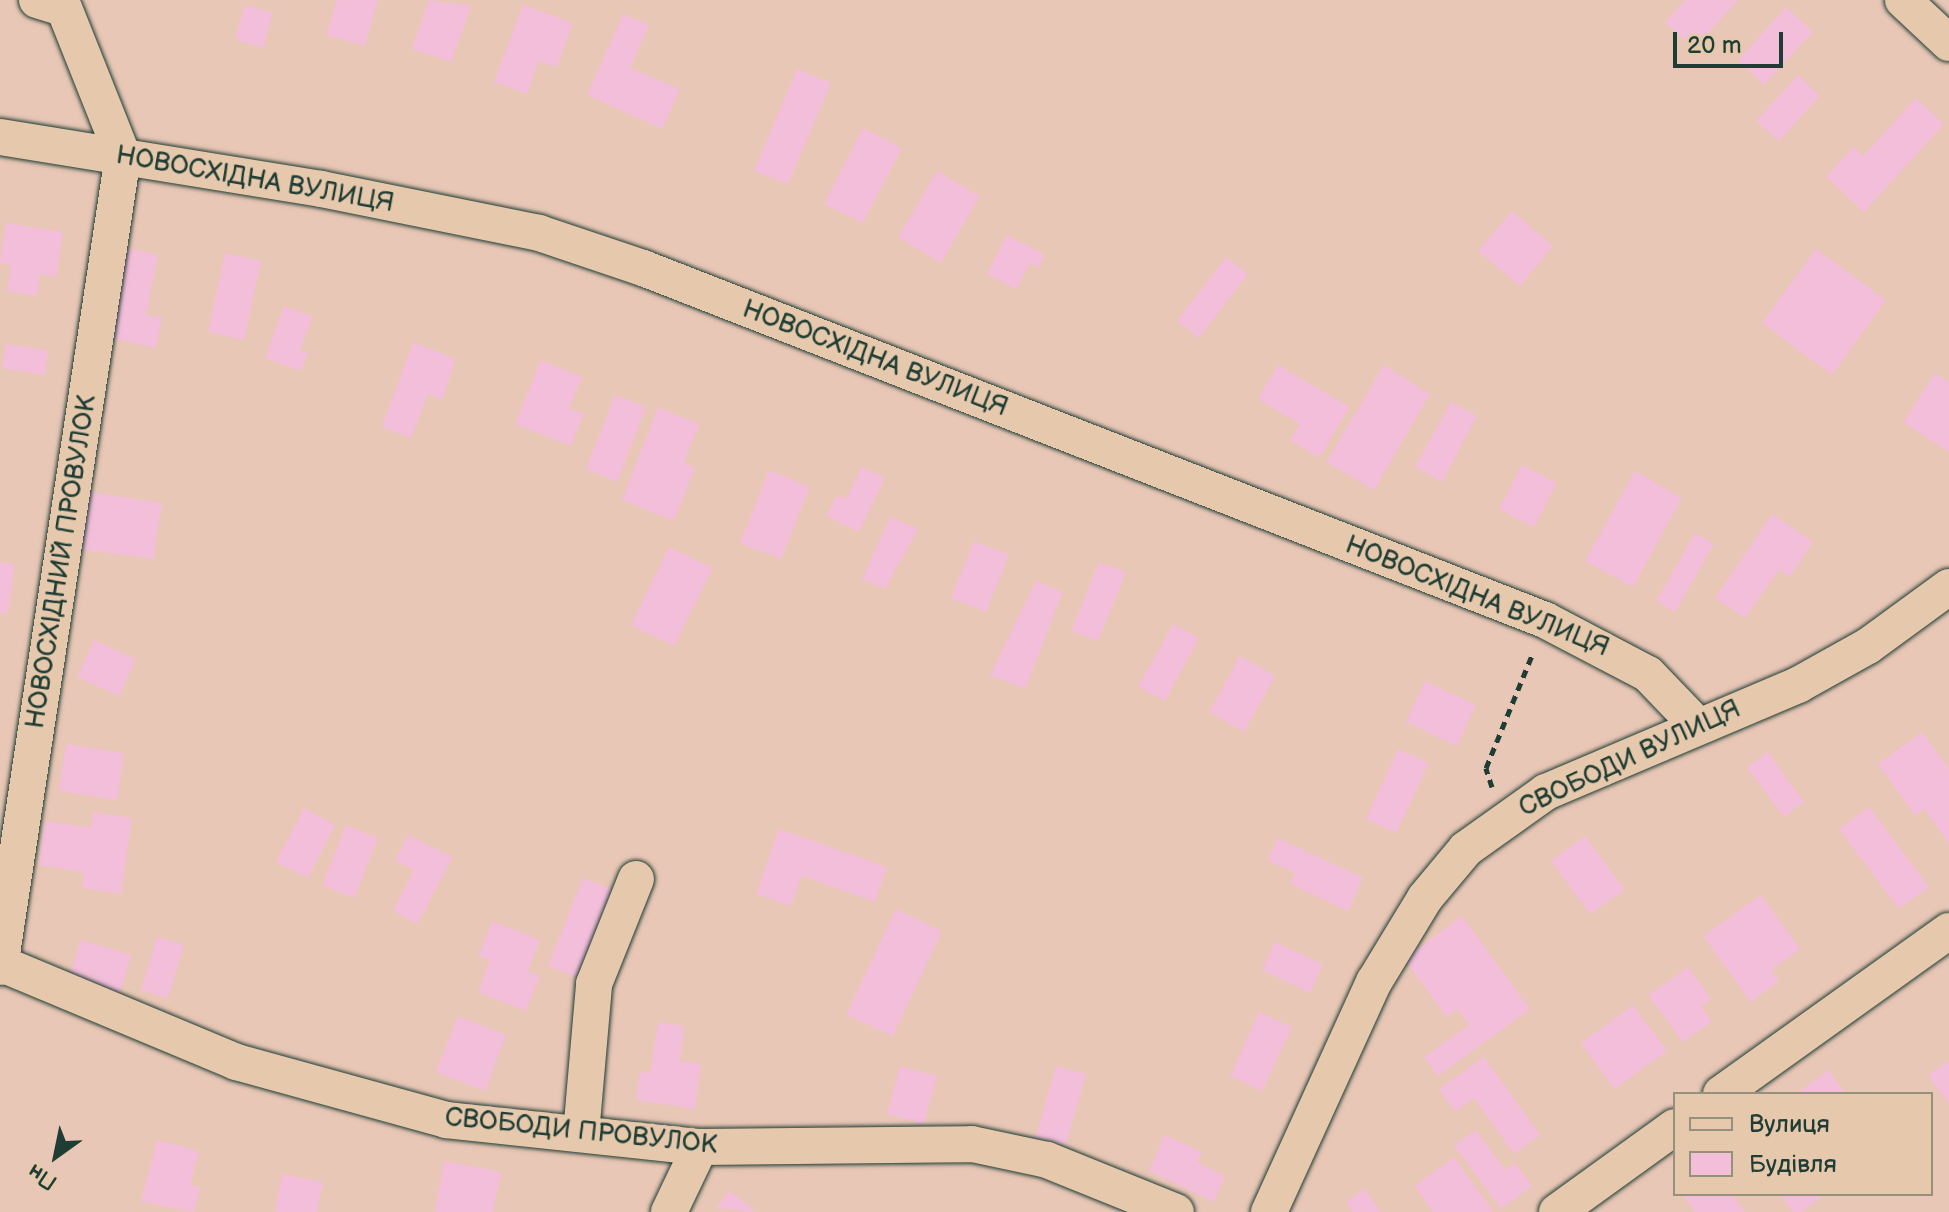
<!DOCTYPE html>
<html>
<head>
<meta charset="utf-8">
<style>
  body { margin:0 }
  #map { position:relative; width:1949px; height:1212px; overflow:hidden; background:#e9c7b6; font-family:"Balsamiq Sans",sans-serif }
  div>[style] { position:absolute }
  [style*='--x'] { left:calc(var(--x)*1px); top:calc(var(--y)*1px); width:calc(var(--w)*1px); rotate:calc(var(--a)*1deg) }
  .building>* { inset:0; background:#f3bed9 }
  .path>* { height:5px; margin-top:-2.5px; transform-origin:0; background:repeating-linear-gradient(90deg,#1f3d34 0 8px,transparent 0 14px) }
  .roads { filter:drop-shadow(0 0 2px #1f3d34) drop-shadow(0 0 2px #1f3d34) }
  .minor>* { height:36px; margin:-18px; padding:0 18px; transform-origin:18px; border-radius:18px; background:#e6c9ad }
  span { translate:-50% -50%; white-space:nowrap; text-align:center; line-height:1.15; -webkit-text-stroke:7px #e6c9ad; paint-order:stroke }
  .street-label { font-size:26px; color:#1f3d34 }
  .legend { position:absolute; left:1673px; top:1092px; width:260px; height:104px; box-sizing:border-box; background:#e6c9ad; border:2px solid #96917d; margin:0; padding:10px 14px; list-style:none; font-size:24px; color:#1f3d34 }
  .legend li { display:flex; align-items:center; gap:16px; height:40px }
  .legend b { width:40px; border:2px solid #96917d }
  .north { position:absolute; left:16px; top:1116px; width:80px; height:80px; -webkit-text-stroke:6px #e6c9ad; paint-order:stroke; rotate:213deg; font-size:22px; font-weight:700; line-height:32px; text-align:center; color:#1f3d34 }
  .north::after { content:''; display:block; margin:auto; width:28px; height:36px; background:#1f3d34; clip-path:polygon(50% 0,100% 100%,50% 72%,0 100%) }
  .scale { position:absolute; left:1673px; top:32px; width:110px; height:36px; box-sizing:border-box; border:4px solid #1f3d34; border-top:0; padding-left:10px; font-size:24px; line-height:28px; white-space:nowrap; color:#1f3d34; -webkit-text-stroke:6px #e6c9ad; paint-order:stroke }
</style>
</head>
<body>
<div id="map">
  <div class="building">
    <div style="clip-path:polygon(337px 0,378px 0,365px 46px,326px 35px)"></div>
    <div style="clip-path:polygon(429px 0,471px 6px,451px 62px,412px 49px)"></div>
    <div style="clip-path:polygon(1685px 0,1738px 0,1694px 49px,1665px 22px)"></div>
    <div style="clip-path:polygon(245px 5px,273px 13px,263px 48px,235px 39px)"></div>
    <div style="clip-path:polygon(523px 5px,573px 23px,557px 67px,539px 61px,527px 94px,494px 82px)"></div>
    <div style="clip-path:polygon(1786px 7px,1813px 32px,1764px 85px,1738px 60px)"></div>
    <div style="clip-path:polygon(623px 14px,649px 25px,630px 68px,680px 89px,662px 129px,587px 95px)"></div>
    <div style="clip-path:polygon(797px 69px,831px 83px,788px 184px,754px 171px)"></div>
    <div style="clip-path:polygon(1798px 75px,1820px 96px,1779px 141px,1756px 121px)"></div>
    <div style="clip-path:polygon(1916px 98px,1944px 124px,1864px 212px,1826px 177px,1853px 147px,1863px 156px)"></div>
    <div style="clip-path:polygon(863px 128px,902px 148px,863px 223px,824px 204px)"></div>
    <div style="clip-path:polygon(937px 171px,980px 196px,941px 263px,898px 237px)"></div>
    <div style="clip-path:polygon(1512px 211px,1553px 246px,1520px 286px,1478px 251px)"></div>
    <div style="clip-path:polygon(6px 223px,63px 232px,56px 277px,40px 274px,37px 296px,7px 291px,11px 265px,0 263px)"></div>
    <div style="clip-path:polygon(1007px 235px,1045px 255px,1038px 268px,1030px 263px,1016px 289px,987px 274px)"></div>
    <div style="clip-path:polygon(125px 248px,158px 255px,146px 315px,162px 318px,156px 348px,106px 337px)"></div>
    <div style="clip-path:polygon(1816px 249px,1886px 300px,1832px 375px,1762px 323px)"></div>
    <div style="clip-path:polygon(225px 253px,261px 261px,244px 340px,208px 332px)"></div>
    <div style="clip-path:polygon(1226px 257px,1248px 274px,1199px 338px,1177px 321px)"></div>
    <div style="clip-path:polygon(284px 306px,313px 317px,300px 350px,308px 353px,301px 371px,265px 358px)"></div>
    <div style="clip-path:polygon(413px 342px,456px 359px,442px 400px,428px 394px,411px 438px,382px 427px)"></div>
    <div style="clip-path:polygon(6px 344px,48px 350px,45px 375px,2px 368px)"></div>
    <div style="clip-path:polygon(541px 360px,582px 377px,569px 408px,584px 414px,571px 446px,515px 424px)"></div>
    <div style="clip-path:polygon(1278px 365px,1350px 407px,1319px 458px,1290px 440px,1300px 424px,1258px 399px)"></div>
    <div style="clip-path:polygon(1384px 365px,1430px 394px,1374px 490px,1326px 462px)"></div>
    <div style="clip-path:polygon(1935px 373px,1949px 382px,1949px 452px,1903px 422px)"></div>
    <div style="clip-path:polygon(615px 395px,646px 407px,617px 482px,586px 469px)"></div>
    <div style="clip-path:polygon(1451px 402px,1477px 416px,1442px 482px,1415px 467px)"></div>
    <div style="clip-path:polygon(658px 407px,699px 424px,684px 463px,695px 468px,674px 521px,622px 500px)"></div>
    <div style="clip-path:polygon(1522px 465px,1557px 483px,1534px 527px,1499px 509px)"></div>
    <div style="clip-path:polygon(862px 467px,885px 478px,859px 532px,826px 516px,837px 495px,846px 499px)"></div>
    <div style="clip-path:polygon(769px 470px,810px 487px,781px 559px,740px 543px)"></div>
    <div style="clip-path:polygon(1635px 471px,1682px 498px,1633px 587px,1585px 561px)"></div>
    <div style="clip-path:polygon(89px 492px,162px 503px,153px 559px,80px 549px)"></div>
    <div style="clip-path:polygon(1772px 514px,1813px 542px,1790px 577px,1779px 570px,1745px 618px,1715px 598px)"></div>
    <div style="clip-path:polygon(890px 517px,918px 529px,885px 589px,862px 579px)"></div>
    <div style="clip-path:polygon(1695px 533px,1714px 544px,1675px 612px,1656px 601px)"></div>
    <div style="clip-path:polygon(974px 541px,1009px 555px,986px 612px,951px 598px)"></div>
    <div style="clip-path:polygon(669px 547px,713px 568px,674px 646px,631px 625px)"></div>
    <div style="clip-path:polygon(0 562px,15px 564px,8px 613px,0 612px)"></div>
    <div style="clip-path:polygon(1099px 562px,1126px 572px,1098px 641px,1071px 631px)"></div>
    <div style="clip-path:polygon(1036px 581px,1063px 592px,1025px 689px,990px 675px)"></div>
    <div style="clip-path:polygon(1173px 624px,1199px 638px,1165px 701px,1138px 687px)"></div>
    <div style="clip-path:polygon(94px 640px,136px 659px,119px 696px,77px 677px)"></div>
    <div style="clip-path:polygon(1240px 656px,1275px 676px,1244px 732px,1209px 712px)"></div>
    <div style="clip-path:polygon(1425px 681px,1476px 705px,1457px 746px,1406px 722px)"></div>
    <div style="clip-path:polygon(1922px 732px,1949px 769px,1949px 843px,1924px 809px,1915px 815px,1878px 764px)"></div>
    <div style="clip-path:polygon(66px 744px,124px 753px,117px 800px,59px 791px)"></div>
    <div style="clip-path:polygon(1398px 749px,1429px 763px,1396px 833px,1366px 819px)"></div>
    <div style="clip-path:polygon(1768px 752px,1804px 802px,1784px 817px,1747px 767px)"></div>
    <div style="clip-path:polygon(1869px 807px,1929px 887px,1899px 909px,1839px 829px)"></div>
    <div style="clip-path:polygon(304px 808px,335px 825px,308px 878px,276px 862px)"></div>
    <div style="clip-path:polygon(93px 812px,132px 818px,121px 894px,82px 888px,84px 872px,39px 865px,45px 821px,91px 828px)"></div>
    <div style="clip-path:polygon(346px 825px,378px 838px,354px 898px,322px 885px)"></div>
    <div style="clip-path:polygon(779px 829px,887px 867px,875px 902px,802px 876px,791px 906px,756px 894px)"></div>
    <div style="clip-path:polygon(408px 835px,453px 857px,417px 924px,393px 911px,414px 870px,395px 861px)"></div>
    <div style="clip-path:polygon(1585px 836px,1625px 890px,1590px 914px,1551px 861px)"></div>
    <div style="clip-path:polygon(1278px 838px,1363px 878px,1348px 911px,1290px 884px,1295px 873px,1267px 860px)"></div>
    <div style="clip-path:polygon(583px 878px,619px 892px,584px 980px,548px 966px)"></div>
    <div style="clip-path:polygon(1761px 895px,1800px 949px,1771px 970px,1779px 981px,1751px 1002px,1703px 936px)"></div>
    <div style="clip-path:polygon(896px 909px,942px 931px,893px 1036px,846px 1015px)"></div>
    <div style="clip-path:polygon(1462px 916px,1530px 1009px,1438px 1076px,1424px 1057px,1469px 1025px,1458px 1009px,1447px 1017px,1404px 959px)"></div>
    <div style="clip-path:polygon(492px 921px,540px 940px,528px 971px,540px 976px,526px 1011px,478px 992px,490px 960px,478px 956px)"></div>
    <div style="clip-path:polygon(157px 937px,184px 945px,168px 998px,141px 990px)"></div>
    <div style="clip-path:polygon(81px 940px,131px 955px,119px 996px,68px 980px)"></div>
    <div style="clip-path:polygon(1275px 942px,1323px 964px,1310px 993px,1262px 970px)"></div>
    <div style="clip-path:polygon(1688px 967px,1711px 999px,1701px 1006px,1712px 1022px,1683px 1042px,1648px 995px)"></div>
    <div style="clip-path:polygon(1633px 1005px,1667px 1051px,1614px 1089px,1581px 1043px)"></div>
    <div style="clip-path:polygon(1259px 1012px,1292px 1027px,1262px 1091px,1230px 1076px)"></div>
    <div style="clip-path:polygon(458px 1016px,506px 1035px,485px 1091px,436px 1072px)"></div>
    <div style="clip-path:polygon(658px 1022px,684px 1026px,680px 1061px,701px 1064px,695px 1109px,636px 1100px,640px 1071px,650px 1073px)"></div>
    <div style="clip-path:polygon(1484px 1057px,1540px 1135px,1514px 1154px,1474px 1098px,1455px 1112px,1439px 1089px)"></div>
    <div style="clip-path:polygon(1948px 1061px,1949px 1063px,1949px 1104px,1928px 1075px)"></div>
    <div style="clip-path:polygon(900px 1066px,937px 1076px,924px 1124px,887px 1114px)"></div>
    <div style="clip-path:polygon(1056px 1066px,1086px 1074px,1066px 1145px,1036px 1137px)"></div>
    <div style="clip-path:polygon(1828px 1070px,1846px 1094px,1801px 1094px,1799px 1092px)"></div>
    <div style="clip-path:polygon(1476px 1130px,1505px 1170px,1515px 1163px,1532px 1186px,1501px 1209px,1454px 1145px)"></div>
    <div style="clip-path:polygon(1165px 1135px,1202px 1152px,1197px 1162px,1225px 1176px,1214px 1202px,1149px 1171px)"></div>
    <div style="clip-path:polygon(157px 1140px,199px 1151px,190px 1185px,200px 1187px,194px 1212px,141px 1202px)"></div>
    <div style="clip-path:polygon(1454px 1157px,1493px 1211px,1492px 1212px,1433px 1212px,1415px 1186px)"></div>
    <div style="clip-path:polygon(444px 1161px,501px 1172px,493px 1212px,435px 1212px)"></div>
    <div style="clip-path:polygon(282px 1174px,323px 1182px,317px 1212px,275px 1212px)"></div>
    <div style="clip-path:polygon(1364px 1189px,1381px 1212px,1353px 1212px,1346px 1202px)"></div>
    <div style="clip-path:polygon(729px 1191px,754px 1209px,752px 1212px,716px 1208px)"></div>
    <div style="clip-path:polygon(1682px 1194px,1732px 1194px,1745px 1212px,1695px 1212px)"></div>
    <div style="clip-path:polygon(1780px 1194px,1826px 1194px,1801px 1212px,1793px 1212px)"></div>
  </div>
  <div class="path">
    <div style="--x:1492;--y:787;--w:20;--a:-108"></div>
    <div style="--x:1486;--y:768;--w:122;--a:-67.8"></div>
  </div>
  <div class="roads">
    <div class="minor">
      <div style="--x:37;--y:0;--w:28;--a:17"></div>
      <div style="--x:64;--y:8;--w:159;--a:68.3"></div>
      <div style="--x:1903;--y:0;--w:63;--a:43.1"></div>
      <div style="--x:0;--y:137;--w:325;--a:9.2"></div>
      <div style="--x:321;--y:189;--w:222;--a:11.4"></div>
      <div style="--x:539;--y:233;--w:110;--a:18.6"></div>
      <div style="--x:643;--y:268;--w:968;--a:21.32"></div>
      <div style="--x:1545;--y:620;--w:116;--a:27.7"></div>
      <div style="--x:1648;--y:674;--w:71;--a:46.1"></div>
      <div style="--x:2;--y:964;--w:254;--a:22.7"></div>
      <div style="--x:236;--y:1062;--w:218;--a:15.4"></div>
      <div style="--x:446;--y:1120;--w:255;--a:6.1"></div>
      <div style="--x:700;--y:1147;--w:272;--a:-0.6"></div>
      <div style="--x:972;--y:1144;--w:77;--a:12"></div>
      <div style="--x:1047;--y:1160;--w:139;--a:22"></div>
      <div style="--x:0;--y:967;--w:820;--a:-81.38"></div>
      <div style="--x:1721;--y:1094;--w:280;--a:-35.6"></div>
      <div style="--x:581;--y:1134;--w:151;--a:-85"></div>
      <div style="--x:594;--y:984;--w:113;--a:-68.2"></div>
      <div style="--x:669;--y:1212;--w:72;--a:-64.5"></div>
      <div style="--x:1269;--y:1212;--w:253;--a:-65.5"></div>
      <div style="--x:1374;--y:982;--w:98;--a:-58.7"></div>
      <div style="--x:1425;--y:898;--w:64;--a:-50.1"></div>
      <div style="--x:1466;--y:849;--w:98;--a:-35.5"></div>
      <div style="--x:1546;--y:792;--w:274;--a:-23"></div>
      <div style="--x:1798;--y:685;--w:80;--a:-29.1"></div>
      <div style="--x:1868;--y:646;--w:100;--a:-36.1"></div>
      <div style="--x:1557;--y:1212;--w:145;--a:-35.8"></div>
    </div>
  </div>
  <div class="street-label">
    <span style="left:255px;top:180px;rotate:10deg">НОВОСХІДНА ВУЛИЦЯ</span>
    <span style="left:875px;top:359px;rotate:21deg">НОВОСХІДНА ВУЛИЦЯ</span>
    <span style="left:62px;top:562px;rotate:-81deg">НОВОСХІДНИЙ ПРОВУЛОК</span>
    <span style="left:1477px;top:597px;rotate:22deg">НОВОСХІДНА ВУЛИЦЯ</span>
    <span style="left:1630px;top:759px;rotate:-25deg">СВОБОДИ ВУЛИЦЯ</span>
    <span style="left:581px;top:1132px;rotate:6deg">СВОБОДИ ПРОВУЛОК</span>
  </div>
  <ul class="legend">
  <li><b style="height:10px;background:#e6c9ad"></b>Вулиця</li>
  <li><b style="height:22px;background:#f3bed9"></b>Будівля</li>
  </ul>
  <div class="north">Пн</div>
  <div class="scale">20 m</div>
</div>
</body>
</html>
